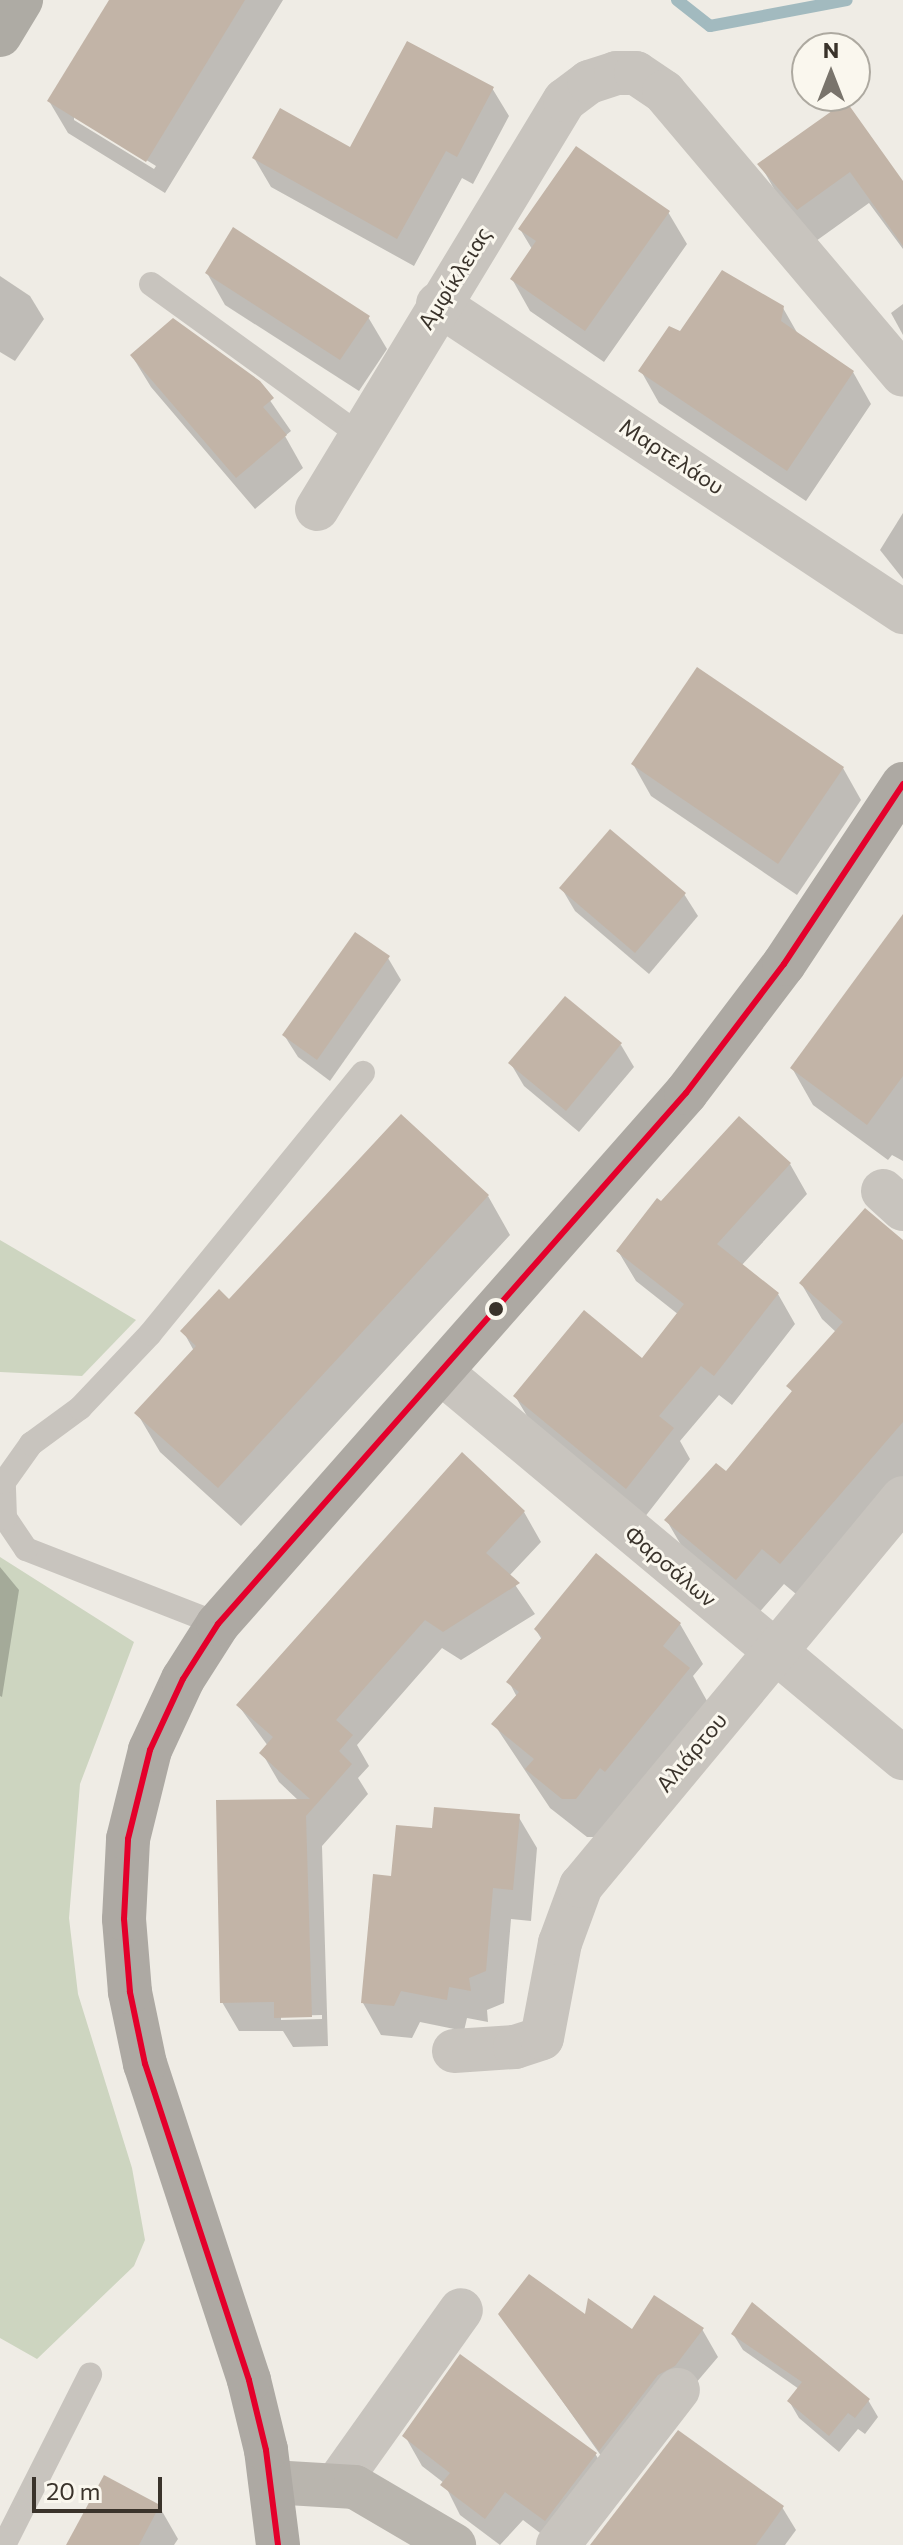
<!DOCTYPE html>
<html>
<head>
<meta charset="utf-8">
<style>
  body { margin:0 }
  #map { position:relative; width:903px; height:2545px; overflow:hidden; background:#efece5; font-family:Commissioner,sans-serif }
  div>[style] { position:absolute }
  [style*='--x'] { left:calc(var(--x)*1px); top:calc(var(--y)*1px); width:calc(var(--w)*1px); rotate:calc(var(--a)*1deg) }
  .green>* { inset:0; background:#cdd5c0 }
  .shadow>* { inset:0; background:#0003 }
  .stream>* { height:12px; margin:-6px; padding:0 6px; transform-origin:6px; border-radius:6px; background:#a2babf }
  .building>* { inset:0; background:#c2b4a7 }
  .lane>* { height:24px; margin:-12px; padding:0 12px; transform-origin:12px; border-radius:12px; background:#c8c4be }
  .street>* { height:44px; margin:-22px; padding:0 22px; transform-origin:22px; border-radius:22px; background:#c8c4be }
  .secondary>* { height:44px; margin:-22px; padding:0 22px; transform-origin:22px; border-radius:22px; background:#b9b5ae }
  .primary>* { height:44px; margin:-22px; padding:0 22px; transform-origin:22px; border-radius:22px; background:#ada9a3 }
  .highway>* { height:44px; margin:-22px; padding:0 22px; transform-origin:22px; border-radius:22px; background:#aeaba4 }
  .bus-1>* { height:6px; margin:-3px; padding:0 3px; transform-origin:3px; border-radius:3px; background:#e4002b }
  .dots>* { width:22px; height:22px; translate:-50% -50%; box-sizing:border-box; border:4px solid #faf7ee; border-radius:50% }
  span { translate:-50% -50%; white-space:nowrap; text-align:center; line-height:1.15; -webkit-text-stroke:6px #faf7ee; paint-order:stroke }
  .street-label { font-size:22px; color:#3a332b }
  .north { position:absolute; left:791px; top:32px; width:80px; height:80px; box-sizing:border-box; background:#faf7ee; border:2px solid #ada9a0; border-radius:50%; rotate:0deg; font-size:22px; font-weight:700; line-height:32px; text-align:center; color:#3a332b }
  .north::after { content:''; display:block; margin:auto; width:28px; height:36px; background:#79746c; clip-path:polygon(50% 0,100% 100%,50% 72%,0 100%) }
  .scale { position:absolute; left:32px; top:2477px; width:130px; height:36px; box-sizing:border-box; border:4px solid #3a332b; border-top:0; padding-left:10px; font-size:24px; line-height:28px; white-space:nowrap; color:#3a332b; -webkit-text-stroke:6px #faf7ee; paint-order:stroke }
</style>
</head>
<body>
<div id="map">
  <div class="green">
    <div style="clip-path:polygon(0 1240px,136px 1320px,82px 1376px,0 1372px)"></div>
    <div style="clip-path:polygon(0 1557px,134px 1642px,80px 1784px,69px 1918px,78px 1994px,132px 2168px,145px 2240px,134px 2266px,37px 2359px,0 2338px)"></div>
  </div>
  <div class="shadow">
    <div style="clip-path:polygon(evenodd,111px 0,283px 0,165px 193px,68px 133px,49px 101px,111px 0,74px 115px,156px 166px,154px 169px,74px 120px,74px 115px)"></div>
    <div style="clip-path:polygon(492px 88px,509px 116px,473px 184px,462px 178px,414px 266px,271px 187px,254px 158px,351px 150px)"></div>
    <div style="clip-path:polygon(845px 104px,903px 185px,903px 249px,869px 203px,816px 241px,778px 196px,760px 164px)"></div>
    <div style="clip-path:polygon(668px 212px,687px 244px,604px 362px,530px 311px,512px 279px,532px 249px,520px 229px)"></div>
    <div style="clip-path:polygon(207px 273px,368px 317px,387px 349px,359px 391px,225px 305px)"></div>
    <div style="clip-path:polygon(0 276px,30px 296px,44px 319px,15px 361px,0 352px)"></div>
    <div style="clip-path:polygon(903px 304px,903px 335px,891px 313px)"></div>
    <div style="clip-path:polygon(783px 308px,799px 336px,853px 372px,871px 404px,806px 501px,659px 403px,641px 371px)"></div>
    <div style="clip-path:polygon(132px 356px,258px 383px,291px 431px,285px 436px,303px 468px,255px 509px,151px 387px)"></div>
    <div style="clip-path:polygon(903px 513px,903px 579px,880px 550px)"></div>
    <div style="clip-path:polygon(633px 764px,843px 768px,861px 800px,797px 895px,651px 796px)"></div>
    <div style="clip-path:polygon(562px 889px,684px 894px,698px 916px,649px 974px,575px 911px)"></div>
    <div style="clip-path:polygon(903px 918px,903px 1161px,892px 1155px,888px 1160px,813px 1105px,792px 1068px)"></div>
    <div style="clip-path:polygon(388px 958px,401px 980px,330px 1081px,298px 1057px,284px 1035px)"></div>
    <div style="clip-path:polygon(621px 1045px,634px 1067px,579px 1132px,524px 1086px,511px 1064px)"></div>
    <div style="clip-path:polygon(790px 1164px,807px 1194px,741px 1266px,778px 1294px,795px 1324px,732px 1405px,719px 1395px,680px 1441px,690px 1459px,644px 1518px,533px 1426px,515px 1396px,642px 1361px,679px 1315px,636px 1281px,618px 1251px,661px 1203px)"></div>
    <div style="clip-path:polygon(488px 1196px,510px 1235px,241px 1526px,160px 1452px,137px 1413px,194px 1351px,183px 1331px,230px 1302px)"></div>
    <div style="clip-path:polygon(903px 1244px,903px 1485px,802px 1599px,784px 1584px,757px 1615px,688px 1557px,667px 1521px,726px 1474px,793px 1393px,789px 1386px,837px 1333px,822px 1319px,801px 1283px)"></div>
    <div style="clip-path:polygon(evenodd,462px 1454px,524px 1512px,541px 1542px,509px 1576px,535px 1614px,461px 1660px,442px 1648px,357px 1745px,369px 1766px,358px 1778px,368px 1794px,322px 1846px,328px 2046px,293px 2047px,283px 2031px,239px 2031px,222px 2002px,299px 1801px,279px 1782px,262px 1753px,268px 1746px,238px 1705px,462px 1454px,322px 2015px,322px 2019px,281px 2020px,281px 2016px,322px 2015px)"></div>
    <div style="clip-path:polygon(596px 1556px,680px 1624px,703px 1664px,693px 1676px,711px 1708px,598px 1837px,587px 1837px,550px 1808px,494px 1724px,517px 1697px,509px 1682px,542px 1640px,536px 1630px)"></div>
    <div style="clip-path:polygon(0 1567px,19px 1590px,2px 1697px,0 1696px)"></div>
    <div style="clip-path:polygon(518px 1816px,537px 1848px,531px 1921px,511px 1919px,504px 2003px,487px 2010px,488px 2022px,467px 2018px,464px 2031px,420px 2022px,412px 2038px,381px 2035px,363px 2003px,393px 1878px)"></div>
    <div style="clip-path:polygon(501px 2314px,586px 2318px,632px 2332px,702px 2329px,718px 2357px,616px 2477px)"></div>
    <div style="clip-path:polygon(733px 2334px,868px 2400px,878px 2417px,865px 2434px,858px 2429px,839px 2452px,799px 2418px,789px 2401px,799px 2389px,743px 2350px)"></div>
    <div style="clip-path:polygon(461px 2357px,596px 2455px,613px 2484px,556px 2545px,523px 2520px,500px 2545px,460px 2515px,444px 2483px,422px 2466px,405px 2436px)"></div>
    <div style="clip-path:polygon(159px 2506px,178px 2539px,174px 2545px,68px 2545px)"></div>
    <div style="clip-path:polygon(782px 2507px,796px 2530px,785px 2545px,592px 2545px)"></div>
  </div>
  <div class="stream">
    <div style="--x:677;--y:0;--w:42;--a:38.2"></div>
    <div style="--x:710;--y:26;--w:139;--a:-10.7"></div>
  </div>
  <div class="building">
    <div style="clip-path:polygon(109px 0,245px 0,146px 162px,47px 101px)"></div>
    <div style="clip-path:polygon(407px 41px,494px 87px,457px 157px,446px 151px,397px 239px,252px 158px,280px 108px,350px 147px)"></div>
    <div style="clip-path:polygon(846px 101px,903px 181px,903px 246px,850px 172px,797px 210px,757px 164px)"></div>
    <div style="clip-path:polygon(576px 146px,670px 211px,585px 331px,510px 279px,536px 241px,518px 229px)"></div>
    <div style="clip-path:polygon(233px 227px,370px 316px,340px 360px,205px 273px)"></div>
    <div style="clip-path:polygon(722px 270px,784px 306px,781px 321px,854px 371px,787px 471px,638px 371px,669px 326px,680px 331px)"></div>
    <div style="clip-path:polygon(173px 318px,260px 381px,274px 398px,263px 407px,287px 435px,236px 478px,130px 355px)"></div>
    <div style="clip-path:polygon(697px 667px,844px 767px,778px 864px,631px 764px)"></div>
    <div style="clip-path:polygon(610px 829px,686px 893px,635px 953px,559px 888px)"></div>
    <div style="clip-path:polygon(903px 914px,903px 1076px,867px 1125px,790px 1068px)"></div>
    <div style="clip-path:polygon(355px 932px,390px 956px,317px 1060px,282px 1035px)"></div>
    <div style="clip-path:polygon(565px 996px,622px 1043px,566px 1111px,508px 1063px)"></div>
    <div style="clip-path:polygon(401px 1114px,489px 1195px,218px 1488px,134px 1413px,196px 1346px,180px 1331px,219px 1289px,229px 1299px)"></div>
    <div style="clip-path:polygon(739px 1116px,791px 1163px,717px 1244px,779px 1293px,714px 1376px,701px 1366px,659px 1416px,674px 1428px,626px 1489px,513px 1396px,584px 1310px,642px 1358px,684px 1304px,616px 1251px,657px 1198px,661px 1201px)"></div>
    <div style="clip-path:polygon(865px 1208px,903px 1240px,903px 1422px,780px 1564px,762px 1549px,736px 1580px,664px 1520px,716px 1463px,726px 1471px,792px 1391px,786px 1386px,843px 1322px,799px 1283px)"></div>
    <div style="clip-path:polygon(462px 1452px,525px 1511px,486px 1553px,520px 1583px,443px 1632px,425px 1620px,336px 1720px,353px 1735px,339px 1751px,352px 1764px,306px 1816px,312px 2017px,274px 2018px,274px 2002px,220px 2003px,216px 1800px,310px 1799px,259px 1753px,273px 1737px,236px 1705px)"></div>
    <div style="clip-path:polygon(596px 1553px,681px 1623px,663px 1646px,690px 1668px,605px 1772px,600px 1768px,576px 1799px,562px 1799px,525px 1769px,534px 1759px,491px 1724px,519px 1692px,506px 1682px,542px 1637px,534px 1629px)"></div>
    <div style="clip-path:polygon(434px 1807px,520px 1814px,513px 1890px,493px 1888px,486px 1971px,469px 1978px,471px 1991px,449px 1987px,447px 2000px,401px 1991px,394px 2006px,361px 2003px,373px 1874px,391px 1876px,396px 1825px,432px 1828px)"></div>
    <div style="clip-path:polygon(529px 2274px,585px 2314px,588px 2298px,632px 2329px,654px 2295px,704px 2328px,675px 2366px,658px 2375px,599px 2451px,498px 2314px)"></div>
    <div style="clip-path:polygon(752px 2302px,870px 2399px,855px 2418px,848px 2413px,829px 2436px,787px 2401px,802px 2382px,731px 2334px)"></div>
    <div style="clip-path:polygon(460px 2354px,597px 2453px,545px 2521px,505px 2492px,485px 2519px,440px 2485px,450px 2473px,402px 2436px)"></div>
    <div style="clip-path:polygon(678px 2430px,784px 2506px,756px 2545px,590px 2545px)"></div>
    <div style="clip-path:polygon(104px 2475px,160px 2505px,139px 2545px,66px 2545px)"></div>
  </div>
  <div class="lane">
    <div style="--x:151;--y:284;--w:256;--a:35.9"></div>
    <div style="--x:218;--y:1624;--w:206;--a:-158.7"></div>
    <div style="--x:26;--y:1549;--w:37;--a:-124"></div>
    <div style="--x:5;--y:1518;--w:36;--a:-92"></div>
    <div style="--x:4;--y:1482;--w:47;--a:-54.6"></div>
    <div style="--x:31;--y:1444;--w:61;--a:-36.3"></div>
    <div style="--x:80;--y:1408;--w:102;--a:-46.6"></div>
    <div style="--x:150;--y:1334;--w:337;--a:-50.8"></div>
    <div style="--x:4;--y:2545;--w:191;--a:-63.2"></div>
  </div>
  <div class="street">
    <div style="--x:438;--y:304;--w:558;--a:33.52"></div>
    <div style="--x:317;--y:509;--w:478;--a:-58.8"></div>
    <div style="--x:565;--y:100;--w:30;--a:-37"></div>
    <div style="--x:589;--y:82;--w:28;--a:-18"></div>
    <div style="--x:616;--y:73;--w:20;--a:0"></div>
    <div style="--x:636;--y:73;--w:34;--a:34"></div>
    <div style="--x:664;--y:92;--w:370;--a:49.8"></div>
    <div style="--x:883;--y:1191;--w:27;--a:42"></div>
    <div style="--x:442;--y:1373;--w:601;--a:39.87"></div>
    <div style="--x:454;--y:2051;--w:61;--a:-3.8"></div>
    <div style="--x:515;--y:2047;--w:28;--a:-18"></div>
    <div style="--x:542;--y:2038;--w:97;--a:-79.3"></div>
    <div style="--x:560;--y:1943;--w:61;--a:-69.8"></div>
    <div style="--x:581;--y:1886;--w:504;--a:-50.31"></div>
    <div style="--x:338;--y:2483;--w:212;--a:-54.6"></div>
    <div style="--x:558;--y:2545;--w:196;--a:-52.3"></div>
  </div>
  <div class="secondary">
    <div style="--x:271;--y:2482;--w:84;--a:3.4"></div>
    <div style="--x:355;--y:2487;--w:115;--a:30.4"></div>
  </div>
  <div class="primary">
    <div style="--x:278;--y:2545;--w:96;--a:-97.2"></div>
    <div style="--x:266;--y:2450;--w:72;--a:-103.7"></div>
    <div style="--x:249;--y:2380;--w:333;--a:-108.2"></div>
    <div style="--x:145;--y:2064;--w:74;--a:-101.8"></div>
    <div style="--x:130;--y:1992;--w:73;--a:-94.7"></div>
    <div style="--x:124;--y:1919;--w:80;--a:-87.1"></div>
    <div style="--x:128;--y:1839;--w:92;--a:-76.1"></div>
    <div style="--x:150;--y:1750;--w:78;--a:-65.1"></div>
    <div style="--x:183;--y:1679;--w:65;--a:-57.5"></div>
    <div style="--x:218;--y:1624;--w:708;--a:-48.61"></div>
    <div style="--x:686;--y:1093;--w:162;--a:-52.8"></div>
    <div style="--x:784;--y:964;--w:216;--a:-56.5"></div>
  </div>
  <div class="highway">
    <div style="--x:0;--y:35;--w:41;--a:-59"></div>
  </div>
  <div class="bus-1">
    <div style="--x:278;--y:2545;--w:96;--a:-97.2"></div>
    <div style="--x:266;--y:2450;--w:72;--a:-103.7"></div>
    <div style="--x:249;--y:2380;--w:333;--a:-108.2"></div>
    <div style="--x:145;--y:2064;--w:74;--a:-101.8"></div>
    <div style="--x:130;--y:1992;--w:73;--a:-94.7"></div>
    <div style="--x:124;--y:1919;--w:80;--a:-87.1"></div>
    <div style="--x:128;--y:1839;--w:92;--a:-76.1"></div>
    <div style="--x:150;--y:1750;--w:78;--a:-65.1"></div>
    <div style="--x:183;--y:1679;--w:65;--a:-57.5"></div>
    <div style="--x:218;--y:1624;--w:708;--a:-48.61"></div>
    <div style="--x:686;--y:1093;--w:162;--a:-52.8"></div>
    <div style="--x:784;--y:964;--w:216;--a:-56.5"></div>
  </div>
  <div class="dots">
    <div style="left:496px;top:1309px;background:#3a332b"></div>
  </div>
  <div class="street-label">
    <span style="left:454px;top:278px;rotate:-58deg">Αμφίκλειας</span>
    <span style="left:672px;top:456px;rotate:33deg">Μαρτελάου</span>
    <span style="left:671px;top:1566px;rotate:40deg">Φαρσάλων</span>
    <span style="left:691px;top:1752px;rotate:-50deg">Αλιάρτου</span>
  </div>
  <div class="north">N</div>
  <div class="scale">20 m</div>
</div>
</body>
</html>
